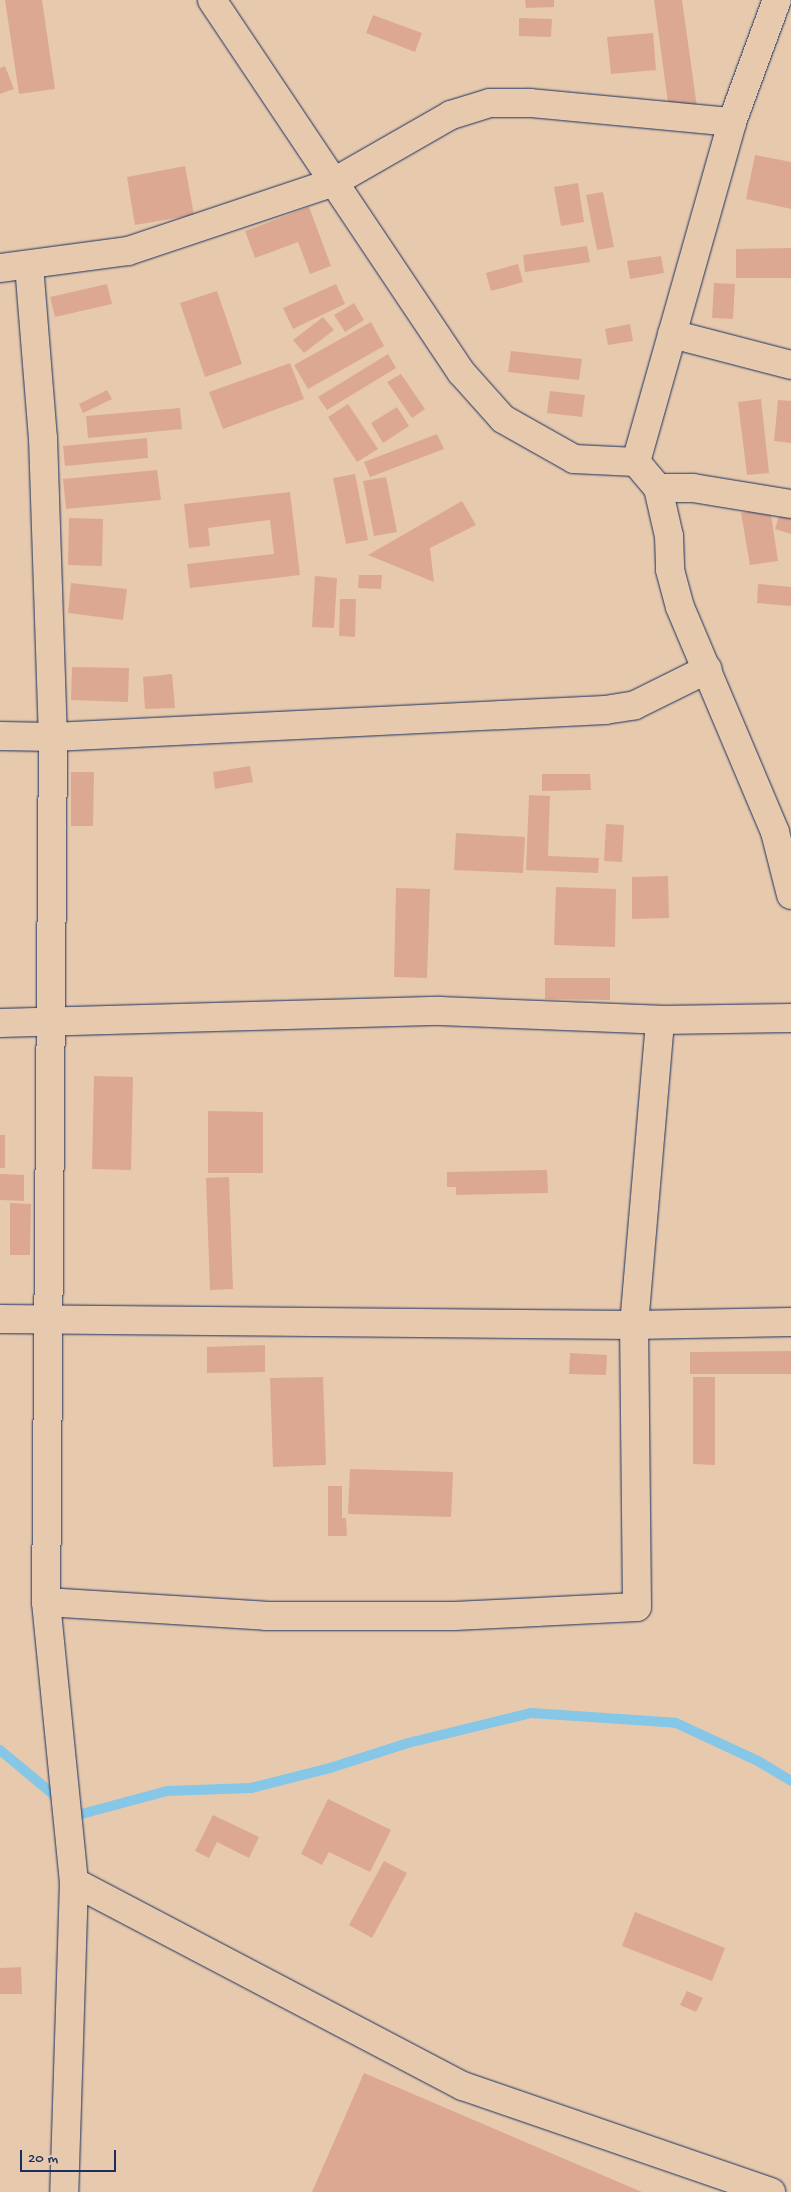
<!DOCTYPE html>
<html>
<head>
<meta charset="utf-8">
<style>
  body { margin:0 }
  #map { position:relative; width:791px; height:2192px; overflow:hidden; background:#e7caae; font-family:"Gochi Hand",sans-serif }
  div>[style] { position:absolute }
  [style*='--x'] { left:calc(var(--x)*1px); top:calc(var(--y)*1px); width:calc(var(--w)*1px); rotate:calc(var(--a)*1deg) }
  .stream>* { height:10px; margin:-5px; padding:0 5px; transform-origin:5px; border-radius:5px; background:#86c7e7 }
  .building>* { inset:0; background:#dda891 }
  .roads { filter:drop-shadow(0 0 1px #1b2f5e) drop-shadow(0 0 1px #1b2f5e) }
  .street>* { height:28px; margin:-14px; padding:0 14px; transform-origin:14px; border-radius:14px; background:#e7caae }
  span { translate:-50% -50%; white-space:nowrap; text-align:center; line-height:1.15; -webkit-text-stroke:5px #e7caae; paint-order:stroke }
  .scale { position:absolute; left:20px; top:2150px; width:96px; height:22px; box-sizing:border-box; border:2px solid #1b2f5e; border-top:0; padding-left:6px; font-size:15px; line-height:18px; white-space:nowrap; color:#1b2f5e; -webkit-text-stroke:4px #e7caae; paint-order:stroke }
</style>
</head>
<body>
<div id="map">
  <div class="stream">
    <div style="--x:0;--y:1750;--w:102;--a:39.8"></div>
    <div style="--x:78;--y:1815;--w:92;--a:-15.1"></div>
    <div style="--x:167;--y:1791;--w:84;--a:-2"></div>
    <div style="--x:251;--y:1788;--w:81;--a:-14.2"></div>
    <div style="--x:330;--y:1768;--w:82;--a:-17.8"></div>
    <div style="--x:408;--y:1743;--w:127;--a:-13.7"></div>
    <div style="--x:531;--y:1713;--w:145;--a:3.9"></div>
    <div style="--x:676;--y:1723;--w:90;--a:24.9"></div>
    <div style="--x:758;--y:1761;--w:39;--a:31"></div>
  </div>
  <div class="building">
    <div style="clip-path:polygon(5px 0,42px 0,55px 89px,19px 94px)"></div>
    <div style="clip-path:polygon(525px 0,554px 0,554px 7px,526px 8px)"></div>
    <div style="clip-path:polygon(654px 0,682px 0,697px 107px,669px 110px)"></div>
    <div style="clip-path:polygon(373px 15px,422px 33px,415px 52px,366px 33px)"></div>
    <div style="clip-path:polygon(519px 18px,552px 19px,551px 37px,519px 36px)"></div>
    <div style="clip-path:polygon(653px 33px,656px 70px,611px 74px,607px 37px)"></div>
    <div style="clip-path:polygon(5px 66px,14px 89px,0 94px,0 68px)"></div>
    <div style="clip-path:polygon(755px 155px,791px 162px,791px 209px,746px 199px)"></div>
    <div style="clip-path:polygon(185px 166px,194px 215px,135px 225px,127px 177px)"></div>
    <div style="clip-path:polygon(578px 183px,584px 222px,561px 226px,554px 187px)"></div>
    <div style="clip-path:polygon(603px 192px,614px 247px,597px 250px,586px 195px)"></div>
    <div style="clip-path:polygon(309px 207px,331px 266px,310px 274px,298px 242px,255px 258px,245px 231px)"></div>
    <div style="clip-path:polygon(587px 246px,590px 262px,525px 272px,523px 255px)"></div>
    <div style="clip-path:polygon(791px 248px,791px 278px,736px 278px,736px 249px)"></div>
    <div style="clip-path:polygon(661px 256px,664px 273px,630px 279px,627px 261px)"></div>
    <div style="clip-path:polygon(518px 264px,523px 282px,491px 291px,486px 273px)"></div>
    <div style="clip-path:polygon(714px 283px,735px 284px,733px 319px,712px 318px)"></div>
    <div style="clip-path:polygon(107px 284px,112px 304px,55px 317px,50px 297px)"></div>
    <div style="clip-path:polygon(336px 284px,345px 304px,293px 329px,283px 308px)"></div>
    <div style="clip-path:polygon(217px 291px,242px 364px,205px 377px,180px 303px)"></div>
    <div style="clip-path:polygon(354px 303px,364px 320px,345px 332px,334px 315px)"></div>
    <div style="clip-path:polygon(323px 317px,334px 330px,304px 353px,293px 340px)"></div>
    <div style="clip-path:polygon(371px 322px,384px 346px,308px 389px,294px 365px)"></div>
    <div style="clip-path:polygon(630px 324px,633px 341px,608px 345px,605px 329px)"></div>
    <div style="clip-path:polygon(511px 351px,582px 359px,579px 380px,508px 372px)"></div>
    <div style="clip-path:polygon(388px 354px,396px 368px,327px 410px,318px 397px)"></div>
    <div style="clip-path:polygon(290px 363px,304px 399px,223px 429px,209px 392px)"></div>
    <div style="clip-path:polygon(401px 374px,425px 409px,412px 418px,387px 382px)"></div>
    <div style="clip-path:polygon(107px 390px,112px 399px,83px 413px,79px 404px)"></div>
    <div style="clip-path:polygon(550px 391px,585px 395px,582px 417px,547px 413px)"></div>
    <div style="clip-path:polygon(761px 399px,769px 473px,747px 475px,738px 402px)"></div>
    <div style="clip-path:polygon(778px 400px,791px 401px,791px 443px,774px 441px)"></div>
    <div style="clip-path:polygon(348px 404px,378px 449px,357px 462px,328px 417px)"></div>
    <div style="clip-path:polygon(397px 407px,409px 426px,383px 443px,371px 423px)"></div>
    <div style="clip-path:polygon(180px 408px,182px 429px,88px 438px,86px 416px)"></div>
    <div style="clip-path:polygon(437px 434px,444px 449px,370px 477px,364px 462px)"></div>
    <div style="clip-path:polygon(147px 438px,148px 458px,65px 466px,63px 446px)"></div>
    <div style="clip-path:polygon(157px 470px,161px 500px,66px 509px,63px 479px)"></div>
    <div style="clip-path:polygon(355px 474px,368px 540px,346px 544px,333px 478px)"></div>
    <div style="clip-path:polygon(386px 477px,397px 532px,374px 536px,363px 481px)"></div>
    <div style="clip-path:polygon(290px 492px,300px 575px,190px 588px,187px 564px,274px 554px,270px 520px,208px 528px,210px 546px,189px 548px,184px 504px)"></div>
    <div style="clip-path:polygon(462px 501px,476px 525px,430px 548px,434px 582px,368px 555px)"></div>
    <div style="clip-path:polygon(770px 508px,778px 561px,750px 565px,741px 513px)"></div>
    <div style="clip-path:polygon(780px 513px,791px 516px,791px 534px,775px 529px)"></div>
    <div style="clip-path:polygon(69px 518px,103px 519px,102px 566px,68px 565px)"></div>
    <div style="clip-path:polygon(359px 575px,382px 575px,381px 589px,358px 588px)"></div>
    <div style="clip-path:polygon(315px 576px,337px 578px,334px 628px,312px 627px)"></div>
    <div style="clip-path:polygon(71px 583px,127px 589px,123px 620px,68px 613px)"></div>
    <div style="clip-path:polygon(758px 584px,791px 587px,791px 606px,757px 603px)"></div>
    <div style="clip-path:polygon(340px 599px,356px 599px,355px 637px,339px 636px)"></div>
    <div style="clip-path:polygon(72px 667px,129px 668px,128px 702px,71px 700px)"></div>
    <div style="clip-path:polygon(172px 674px,175px 708px,145px 709px,143px 677px)"></div>
    <div style="clip-path:polygon(250px 766px,253px 782px,215px 789px,213px 772px)"></div>
    <div style="clip-path:polygon(71px 772px,94px 772px,93px 826px,71px 826px)"></div>
    <div style="clip-path:polygon(542px 774px,590px 774px,591px 790px,542px 791px)"></div>
    <div style="clip-path:polygon(529px 795px,550px 796px,548px 856px,599px 858px,598px 873px,526px 870px)"></div>
    <div style="clip-path:polygon(606px 824px,624px 825px,622px 862px,604px 861px)"></div>
    <div style="clip-path:polygon(456px 833px,525px 837px,523px 873px,454px 870px)"></div>
    <div style="clip-path:polygon(668px 876px,669px 918px,632px 919px,632px 877px)"></div>
    <div style="clip-path:polygon(556px 887px,616px 889px,615px 947px,554px 945px)"></div>
    <div style="clip-path:polygon(396px 888px,430px 889px,427px 978px,394px 977px)"></div>
    <div style="clip-path:polygon(545px 978px,610px 978px,610px 1000px,545px 999px)"></div>
    <div style="clip-path:polygon(94px 1076px,133px 1077px,131px 1170px,92px 1169px)"></div>
    <div style="clip-path:polygon(208px 1111px,263px 1112px,263px 1173px,208px 1173px)"></div>
    <div style="clip-path:polygon(0 1135px,5px 1135px,5px 1168px,0 1168px)"></div>
    <div style="clip-path:polygon(547px 1170px,548px 1193px,456px 1195px,456px 1187px,447px 1187px,447px 1172px)"></div>
    <div style="clip-path:polygon(0 1174px,24px 1175px,24px 1201px,0 1200px)"></div>
    <div style="clip-path:polygon(229px 1177px,233px 1289px,210px 1290px,206px 1178px)"></div>
    <div style="clip-path:polygon(10px 1203px,31px 1204px,30px 1255px,10px 1255px)"></div>
    <div style="clip-path:polygon(265px 1345px,265px 1372px,207px 1373px,207px 1347px)"></div>
    <div style="clip-path:polygon(791px 1351px,791px 1374px,690px 1374px,690px 1352px)"></div>
    <div style="clip-path:polygon(570px 1353px,607px 1355px,606px 1375px,569px 1374px)"></div>
    <div style="clip-path:polygon(323px 1377px,326px 1465px,273px 1467px,270px 1378px)"></div>
    <div style="clip-path:polygon(693px 1377px,715px 1377px,715px 1465px,693px 1464px)"></div>
    <div style="clip-path:polygon(350px 1469px,453px 1472px,451px 1517px,348px 1514px)"></div>
    <div style="clip-path:polygon(328px 1486px,342px 1486px,342px 1518px,346px 1518px,347px 1536px,328px 1536px)"></div>
    <div style="clip-path:polygon(328px 1799px,391px 1830px,370px 1872px,329px 1852px,322px 1865px,301px 1854px)"></div>
    <div style="clip-path:polygon(213px 1815px,259px 1837px,249px 1858px,217px 1842px,209px 1858px,195px 1851px)"></div>
    <div style="clip-path:polygon(384px 1861px,407px 1873px,372px 1938px,349px 1925px)"></div>
    <div style="clip-path:polygon(635px 1912px,725px 1948px,712px 1981px,622px 1946px)"></div>
    <div style="clip-path:polygon(21px 1967px,22px 1994px,0 1994px,0 1968px)"></div>
    <div style="clip-path:polygon(687px 1991px,703px 1998px,696px 2012px,680px 2005px)"></div>
    <div style="clip-path:polygon(364px 2073px,642px 2192px,312px 2192px)"></div>
  </div>
  <div class="roads">
    <div class="street">
      <div style="--x:212;--y:0;--w:448;--a:56.2"></div>
      <div style="--x:461;--y:372;--w:63;--a:48.2"></div>
      <div style="--x:503;--y:419;--w:81;--a:29.4"></div>
      <div style="--x:574;--y:459;--w:62;--a:2.8"></div>
      <div style="--x:636;--y:462;--w:34;--a:50"></div>
      <div style="--x:658;--y:488;--w:49;--a:77.1"></div>
      <div style="--x:669;--y:536;--w:34;--a:88"></div>
      <div style="--x:670;--y:570;--w:38;--a:75"></div>
      <div style="--x:680;--y:607;--w:244;--a:67.1"></div>
      <div style="--x:775;--y:832;--w:65;--a:75.7"></div>
      <div style="--x:29;--y:265;--w:174;--a:85.4"></div>
      <div style="--x:43;--y:438;--w:299;--a:88.1"></div>
      <div style="--x:53;--y:737;--w:865;--a:90.46"></div>
      <div style="--x:46;--y:1602;--w:281;--a:84.3"></div>
      <div style="--x:74;--y:1882;--w:310;--a:91.8"></div>
      <div style="--x:0;--y:268;--w:129;--a:-7.6"></div>
      <div style="--x:128;--y:251;--w:217;--a:-18.5"></div>
      <div style="--x:334;--y:182;--w:135;--a:-29.8"></div>
      <div style="--x:451;--y:115;--w:41;--a:-17.1"></div>
      <div style="--x:490;--y:103;--w:40;--a:0"></div>
      <div style="--x:530;--y:103;--w:203;--a:5.4"></div>
      <div style="--x:672;--y:334;--w:123;--a:14.6"></div>
      <div style="--x:636;--y:462;--w:353;--a:-74.2"></div>
      <div style="--x:732;--y:122;--w:130;--a:-69.8"></div>
      <div style="--x:658;--y:488;--w:35;--a:0"></div>
      <div style="--x:693;--y:488;--w:99;--a:9.3"></div>
      <div style="--x:0;--y:736;--w:53;--a:1.1"></div>
      <div style="--x:53;--y:737;--w:553;--a:-2.8"></div>
      <div style="--x:605;--y:710;--w:30;--a:-9"></div>
      <div style="--x:635;--y:705;--w:81;--a:-26.3"></div>
      <div style="--x:0;--y:1023;--w:440;--a:-1.6"></div>
      <div style="--x:440;--y:1011;--w:220;--a:2.3"></div>
      <div style="--x:660;--y:1020;--w:131;--a:-0.9"></div>
      <div style="--x:0;--y:1319;--w:634;--a:0.54"></div>
      <div style="--x:634;--y:1325;--w:157;--a:-1.1"></div>
      <div style="--x:46;--y:1602;--w:220;--a:3.6"></div>
      <div style="--x:266;--y:1616;--w:188;--a:0"></div>
      <div style="--x:454;--y:1616;--w:183;--a:-2.8"></div>
      <div style="--x:637;--y:1607;--w:282;--a:-90.6"></div>
      <div style="--x:634;--y:1325;--w:306;--a:-85.1"></div>
      <div style="--x:74;--y:1882;--w:439;--a:27.7"></div>
      <div style="--x:463;--y:2086;--w:326;--a:19"></div>
    </div>
  </div>
  <div class="scale">20 m</div>
</div>
</body>
</html>
